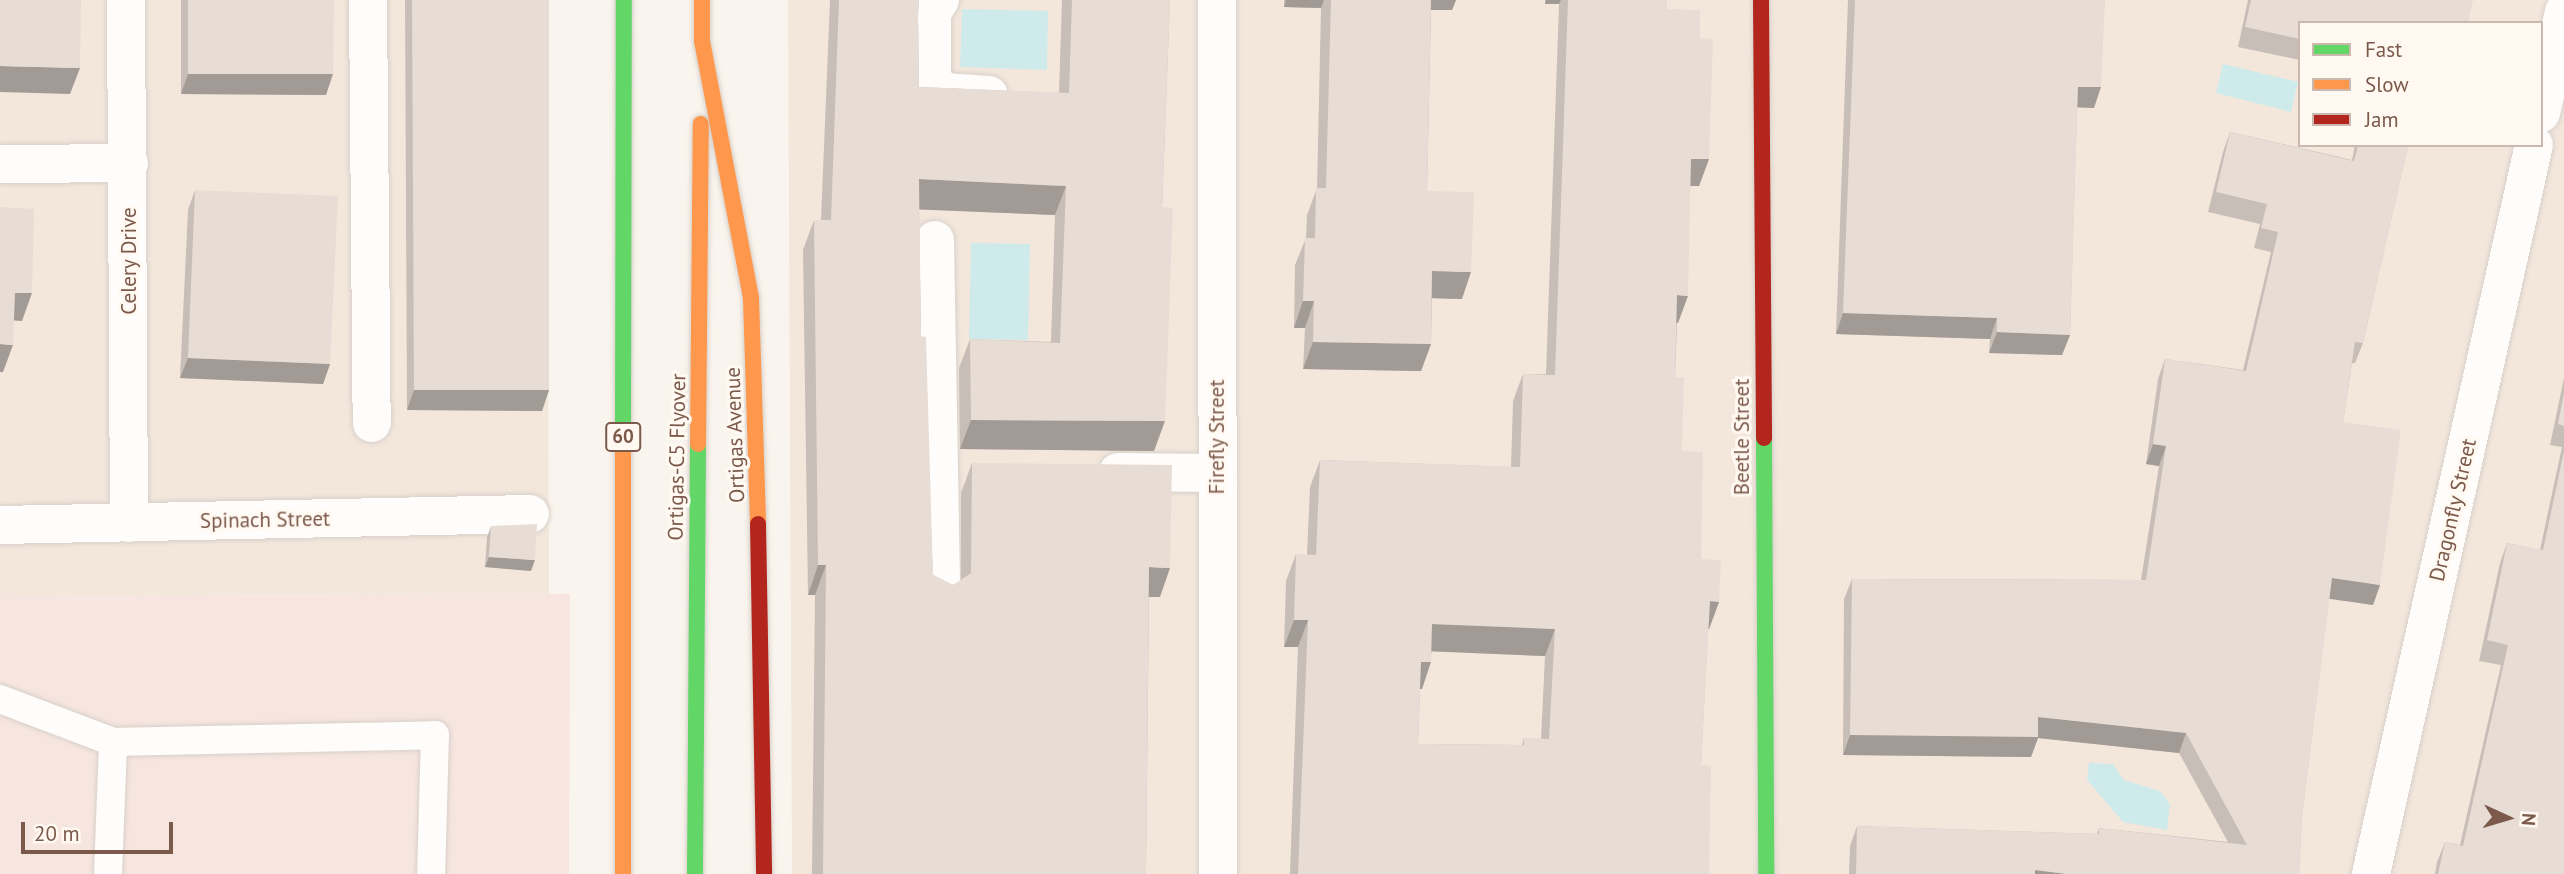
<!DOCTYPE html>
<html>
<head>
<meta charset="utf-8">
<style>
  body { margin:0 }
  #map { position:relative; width:2564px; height:874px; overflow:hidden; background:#faf4ee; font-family:"PT Sans",sans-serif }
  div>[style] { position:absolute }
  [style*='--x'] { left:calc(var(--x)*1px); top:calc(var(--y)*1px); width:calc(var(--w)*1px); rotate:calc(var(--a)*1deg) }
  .residential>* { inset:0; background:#f3e7dc }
  .commercial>* { inset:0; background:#f7e6df }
  .water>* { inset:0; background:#cfeaeb }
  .roads { filter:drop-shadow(0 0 2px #d7d0c9) drop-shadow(0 0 2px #d7d0c9) }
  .lane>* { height:28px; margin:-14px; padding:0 14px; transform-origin:14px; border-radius:14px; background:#fefdfc }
  .street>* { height:38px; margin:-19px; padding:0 19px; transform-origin:19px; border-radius:19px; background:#fefdfc }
  .fast>* { height:16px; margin:-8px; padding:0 8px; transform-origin:8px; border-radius:8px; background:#63d668 }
  .slow>* { height:16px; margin:-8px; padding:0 8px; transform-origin:8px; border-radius:8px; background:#ff974d }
  .jam>* { height:16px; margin:-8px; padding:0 8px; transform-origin:8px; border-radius:8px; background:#b3261e }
  .wall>* { inset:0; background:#c7beb7 }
  .shaded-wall>* { inset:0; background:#a29b95 }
  .building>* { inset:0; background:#e7ddd5 }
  span { translate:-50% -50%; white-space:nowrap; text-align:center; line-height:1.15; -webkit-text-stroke:6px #fff9f2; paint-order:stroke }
  .shield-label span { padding:2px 5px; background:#fff9f2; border:2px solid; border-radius:5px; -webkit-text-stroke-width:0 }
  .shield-label { font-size:19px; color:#7c5a4b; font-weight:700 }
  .street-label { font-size:21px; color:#7c5a4b }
  .legend { position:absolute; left:2298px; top:21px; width:245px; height:126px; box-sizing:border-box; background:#fff9f2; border:2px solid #cbb9af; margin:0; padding:9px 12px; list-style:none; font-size:21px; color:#7c5a4b }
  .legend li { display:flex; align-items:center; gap:14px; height:35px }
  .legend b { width:35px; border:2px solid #cbb9af }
  .north { position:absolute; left:2473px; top:783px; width:70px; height:70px; -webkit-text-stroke:5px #fff9f2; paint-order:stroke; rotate:94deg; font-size:19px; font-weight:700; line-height:28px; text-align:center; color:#7c5a4b }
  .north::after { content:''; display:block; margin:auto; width:24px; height:32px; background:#7c5a4b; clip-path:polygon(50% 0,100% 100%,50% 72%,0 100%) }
  .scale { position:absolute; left:21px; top:822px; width:152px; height:32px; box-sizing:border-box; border:4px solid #7c5a4b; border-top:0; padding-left:9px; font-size:21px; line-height:24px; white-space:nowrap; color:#7c5a4b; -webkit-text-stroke:5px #fff9f2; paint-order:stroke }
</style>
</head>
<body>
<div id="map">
  <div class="residential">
    <div style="clip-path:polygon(0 0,547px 0,549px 594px,0 597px)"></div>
    <div style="clip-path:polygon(evenodd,788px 0,2564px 0,2564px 874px,792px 874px,788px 0,2300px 23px,2541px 23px,2541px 145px,2300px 145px,2300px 23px)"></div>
  </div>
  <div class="commercial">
    <div style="clip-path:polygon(570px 594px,569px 874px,0 874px,0 597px)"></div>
  </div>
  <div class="water">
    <div style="clip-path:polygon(962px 9px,1048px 11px,1047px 70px,960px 67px)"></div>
    <div style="clip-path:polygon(2223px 64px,2298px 82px,2291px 112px,2216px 93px)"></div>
    <div style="clip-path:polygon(971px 243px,1030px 244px,1028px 340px,969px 339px)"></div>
    <div style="clip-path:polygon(2089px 763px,2113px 764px,2124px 780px,2160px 791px,2170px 804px,2167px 830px,2123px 822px,2087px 780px)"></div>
  </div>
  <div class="roads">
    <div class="lane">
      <div style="--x:0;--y:699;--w:121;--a:20.8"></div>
      <div style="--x:113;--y:742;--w:322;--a:-1.2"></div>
      <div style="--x:435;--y:735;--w:139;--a:91.6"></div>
      <div style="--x:108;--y:874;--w:132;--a:-87.8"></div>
    </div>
    <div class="street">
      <div style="--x:126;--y:0;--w:523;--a:89.67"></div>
      <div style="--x:368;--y:0;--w:423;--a:89.5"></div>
      <div style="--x:940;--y:0;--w:15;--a:122"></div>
      <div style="--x:932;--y:13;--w:67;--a:90"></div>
      <div style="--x:932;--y:80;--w:17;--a:45"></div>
      <div style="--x:944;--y:92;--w:45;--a:3.8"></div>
      <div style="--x:1217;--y:0;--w:874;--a:89.93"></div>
      <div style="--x:2541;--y:113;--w:104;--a:-77.2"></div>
      <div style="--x:0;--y:164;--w:129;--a:-0.4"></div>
      <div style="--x:935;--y:240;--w:353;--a:89"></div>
      <div style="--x:1118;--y:472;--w:99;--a:0.6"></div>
      <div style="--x:0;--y:525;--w:530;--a:-1.19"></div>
      <div style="--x:2371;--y:874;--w:747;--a:-77.4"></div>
    </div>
    <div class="fast">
      <div style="--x:1764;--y:438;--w:436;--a:89.7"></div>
      <div style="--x:623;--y:444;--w:444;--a:-89.9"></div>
      <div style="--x:695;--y:874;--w:430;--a:-89.6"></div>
    </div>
    <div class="slow">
      <div style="--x:702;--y:0;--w:41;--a:90"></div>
      <div style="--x:702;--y:41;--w:262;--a:79.2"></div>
      <div style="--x:751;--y:298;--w:226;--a:88.2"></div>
      <div style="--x:698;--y:444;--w:320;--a:-89.5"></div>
      <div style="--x:623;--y:874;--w:430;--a:-90"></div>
    </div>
    <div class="jam">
      <div style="--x:1761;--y:0;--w:438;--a:89.6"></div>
      <div style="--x:758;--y:524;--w:350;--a:89"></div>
    </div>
  </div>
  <div class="wall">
    <div style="clip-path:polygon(181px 0,334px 0,326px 95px,181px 94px)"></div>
    <div style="clip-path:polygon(405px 0,549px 0,549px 390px,542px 411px,407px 410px)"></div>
    <div style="clip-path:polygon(830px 0,919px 0,918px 14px,919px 87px,1059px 93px,1062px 0,1170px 0,1162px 207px,1154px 451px,960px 449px,959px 368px,970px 339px,1051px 342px,1055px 215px,919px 209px,921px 336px,933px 575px,953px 585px,961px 580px,961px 493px,972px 463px,1160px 597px,1149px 597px,1146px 874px,812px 874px,815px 595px,808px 595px,803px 250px,814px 220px,821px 220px)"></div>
    <div style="clip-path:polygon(1284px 0,1456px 0,1452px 10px,1431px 10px,1427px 191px,1462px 299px,1432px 298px,1431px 344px,1421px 371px,1303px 369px,1305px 328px,1294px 328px,1295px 265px,1306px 238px,1307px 215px,1317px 188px,1321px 8px,1284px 7px)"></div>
    <div style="clip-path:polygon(evenodd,1545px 0,1667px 0,1667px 9px,1700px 38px,1709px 159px,1699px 186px,1690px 186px,1678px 323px,1677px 323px,1675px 377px,1682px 451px,1701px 559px,1719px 602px,1709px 629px,1708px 629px,1701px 765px,1709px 874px,1290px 874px,1298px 647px,1284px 647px,1286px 581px,1296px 554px,1307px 555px,1310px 487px,1320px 460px,1511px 467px,1513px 401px,1523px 374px,1546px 374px,1559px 4px,1545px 4px,1545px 0,1432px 651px,1545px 656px,1541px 739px,1524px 738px,1522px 745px,1418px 744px,1420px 689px,1422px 689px,1432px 651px)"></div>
    <div style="clip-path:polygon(1848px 0,2105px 0,2094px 108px,2077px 107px,2070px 335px,2062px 355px,1989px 353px,1990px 339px,1836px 334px)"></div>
    <div style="clip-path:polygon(2248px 0,2473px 0,2300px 23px,2300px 60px,2238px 47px)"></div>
    <div style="clip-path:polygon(2230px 132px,2352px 160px,2355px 145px,2408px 145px,2363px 343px,2355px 363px,2352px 363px,2343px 422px,2380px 585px,2373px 605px,2329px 598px,2302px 816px,2299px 874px,1849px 874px,1850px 846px,1857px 826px,2097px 834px,2099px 828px,2228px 842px,2179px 753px,2038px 738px,2031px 757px,1843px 755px,1844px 599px,1852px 579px,2141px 580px,2159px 466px,2146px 464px,2158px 379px,2165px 359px,2243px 370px,2271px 252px,2254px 248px,2260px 224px,2208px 212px,2223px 152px)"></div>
    <div style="clip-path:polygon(195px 190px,330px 364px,323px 384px,180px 378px,188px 210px)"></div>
    <div style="clip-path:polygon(2564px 378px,2564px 874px,2435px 874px,2437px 862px,2445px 842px,2460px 845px,2501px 665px,2479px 661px,2500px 563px,2507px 543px,2540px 550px,2562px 447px,2550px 445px)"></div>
    <div style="clip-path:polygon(491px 526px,531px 571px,485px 567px,487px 537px)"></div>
  </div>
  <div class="shaded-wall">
    <div style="clip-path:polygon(1286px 0,1324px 0,1321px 8px,1284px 7px)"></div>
    <div style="clip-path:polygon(1426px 0,1456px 0,1452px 10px,1422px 10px)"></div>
    <div style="clip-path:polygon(1546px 0,1561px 0,1559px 4px,1545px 4px)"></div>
    <div style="clip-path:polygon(0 66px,80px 68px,70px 94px,0 92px)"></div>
    <div style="clip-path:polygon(188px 74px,333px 74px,326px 95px,181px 94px)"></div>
    <div style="clip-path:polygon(2078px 87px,2101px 87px,2094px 108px,2070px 107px)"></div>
    <div style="clip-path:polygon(1691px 159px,1709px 159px,1699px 186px,1681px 186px)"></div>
    <div style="clip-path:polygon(919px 179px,1066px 186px,1055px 215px,908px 209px)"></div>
    <div style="clip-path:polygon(1432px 271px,1471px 272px,1462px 299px,1423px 298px)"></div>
    <div style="clip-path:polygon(15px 293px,32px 293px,22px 321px,5px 320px)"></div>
    <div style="clip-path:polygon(1677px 295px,1688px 296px,1678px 323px,1667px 322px)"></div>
    <div style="clip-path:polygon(1303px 301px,1314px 301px,1305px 328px,1294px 328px)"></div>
    <div style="clip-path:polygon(1843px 313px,1997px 318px,1990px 339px,1836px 334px)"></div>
    <div style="clip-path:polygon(1997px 332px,2070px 335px,2062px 355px,1989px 353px)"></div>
    <div style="clip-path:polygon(1313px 342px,1431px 344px,1421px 371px,1303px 369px)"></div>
    <div style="clip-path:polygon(0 344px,13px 345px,3px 372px,0 372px)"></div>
    <div style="clip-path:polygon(188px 358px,330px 364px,323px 384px,180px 378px)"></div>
    <div style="clip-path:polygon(414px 390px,549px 390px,542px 411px,407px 410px)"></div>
    <div style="clip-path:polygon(971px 420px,1165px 421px,1154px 451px,960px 449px)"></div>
    <div style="clip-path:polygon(2153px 444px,2166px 446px,2159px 466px,2146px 464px)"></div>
    <div style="clip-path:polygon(489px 557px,535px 560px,531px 571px,485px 567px)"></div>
    <div style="clip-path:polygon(818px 565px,826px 565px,815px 595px,808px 595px)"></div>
    <div style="clip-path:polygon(1149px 567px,1170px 568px,1160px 597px,1138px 597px)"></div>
    <div style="clip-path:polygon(2332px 578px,2380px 585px,2373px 605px,2324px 598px)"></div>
    <div style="clip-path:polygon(1710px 601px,1719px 602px,1709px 629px,1700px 628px)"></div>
    <div style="clip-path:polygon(1294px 620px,1308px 620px,1298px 647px,1284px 647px)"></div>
    <div style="clip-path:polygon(1432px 624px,1555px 629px,1545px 656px,1423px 651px)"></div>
    <div style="clip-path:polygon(1421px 662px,1431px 662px,1422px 689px,1411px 689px)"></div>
    <div style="clip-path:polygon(2038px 717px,2186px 733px,2179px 753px,2038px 738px,2031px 757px,1843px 755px,1850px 735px)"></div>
    <div style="clip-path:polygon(2035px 870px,2067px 874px,2034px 874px)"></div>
  </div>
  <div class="building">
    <div style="clip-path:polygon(0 0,81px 0,80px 68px,0 66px)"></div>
    <div style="clip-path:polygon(188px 0,334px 0,333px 74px,188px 74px)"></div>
    <div style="clip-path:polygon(412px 0,549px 0,549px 390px,414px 390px)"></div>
    <div style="clip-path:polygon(839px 0,919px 0,918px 14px,919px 87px,1069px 93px,1072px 0,1170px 0,1162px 207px,1173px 208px,1165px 421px,971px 420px,970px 339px,1060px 343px,1066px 186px,919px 179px,921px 336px,926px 337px,933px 575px,953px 585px,971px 573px,972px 463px,1172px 465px,1170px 568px,1149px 567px,1146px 874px,823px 874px,826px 565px,818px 565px,814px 220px,831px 220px)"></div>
    <div style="clip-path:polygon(1331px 0,1431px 0,1427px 191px,1474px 192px,1471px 272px,1432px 271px,1431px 344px,1313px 342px,1314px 301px,1303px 301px,1305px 238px,1315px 238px,1316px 188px,1326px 188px)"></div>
    <div style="clip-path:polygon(evenodd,1568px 0,1667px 0,1667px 9px,1700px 10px,1700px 38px,1713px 39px,1709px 159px,1691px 159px,1688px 296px,1677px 295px,1675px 377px,1684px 377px,1682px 451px,1703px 452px,1701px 559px,1721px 560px,1719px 602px,1710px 601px,1701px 765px,1711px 766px,1709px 874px,1298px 874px,1308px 620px,1294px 620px,1296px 554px,1316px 555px,1320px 460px,1520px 467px,1523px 374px,1555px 375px,1568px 0,1432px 624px,1555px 629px,1549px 739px,1524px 738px,1524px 745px,1418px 744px,1421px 662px,1431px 662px,1432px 624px)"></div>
    <div style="clip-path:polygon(1855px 0,2105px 0,2101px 87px,2078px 87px,2070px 335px,1997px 332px,1997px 318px,1843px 313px)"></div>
    <div style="clip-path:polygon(2251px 0,2473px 0,2468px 23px,2300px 23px,2300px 39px,2245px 27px)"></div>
    <div style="clip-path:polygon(2230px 132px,2354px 161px,2358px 145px,2408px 145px,2363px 343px,2355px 342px,2343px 422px,2401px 430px,2380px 585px,2332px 578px,2302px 816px,2299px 874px,2067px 874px,2035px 870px,2035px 874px,1856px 874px,1857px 826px,2099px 834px,2099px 828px,2247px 845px,2186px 733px,2038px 717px,2038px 737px,1850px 735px,1852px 579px,2146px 580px,2166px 446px,2153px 444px,2165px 359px,2246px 371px,2278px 232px,2261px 228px,2267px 204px,2216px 192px)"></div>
    <div style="clip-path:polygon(195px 190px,338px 196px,330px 364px,188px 358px)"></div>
    <div style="clip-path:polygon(0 207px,34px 209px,32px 293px,15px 293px,13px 345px,0 344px)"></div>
    <div style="clip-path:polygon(2564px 393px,2564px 426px,2558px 424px)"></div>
    <div style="clip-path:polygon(2564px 451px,2564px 874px,2438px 874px,2445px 842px,2463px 846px,2508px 645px,2487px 640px,2507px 543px,2543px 550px)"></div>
    <div style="clip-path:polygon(537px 524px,535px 560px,489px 557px,491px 526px)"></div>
  </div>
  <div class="shield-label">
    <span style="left:623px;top:437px">60</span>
  </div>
  <div class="street-label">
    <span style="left:129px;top:261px;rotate:-90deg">Celery Drive</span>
    <span style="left:735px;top:435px;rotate:-92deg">Ortigas Avenue</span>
    <span style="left:1217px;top:437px;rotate:-90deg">Firefly Street</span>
    <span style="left:1742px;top:437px;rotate:-90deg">Beetle Street</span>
    <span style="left:677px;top:457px;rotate:-89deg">Ortigas-C5 Flyover</span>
    <span style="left:2453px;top:510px;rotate:-77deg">Dragonfly Street</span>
    <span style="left:265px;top:520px;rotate:-1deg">Spinach Street</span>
  </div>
  <ul class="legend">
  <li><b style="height:9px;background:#63d668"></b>Fast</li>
  <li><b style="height:9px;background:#ff974d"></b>Slow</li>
  <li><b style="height:9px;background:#b3261e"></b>Jam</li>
  </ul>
  <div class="north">N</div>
  <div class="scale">20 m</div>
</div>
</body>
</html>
